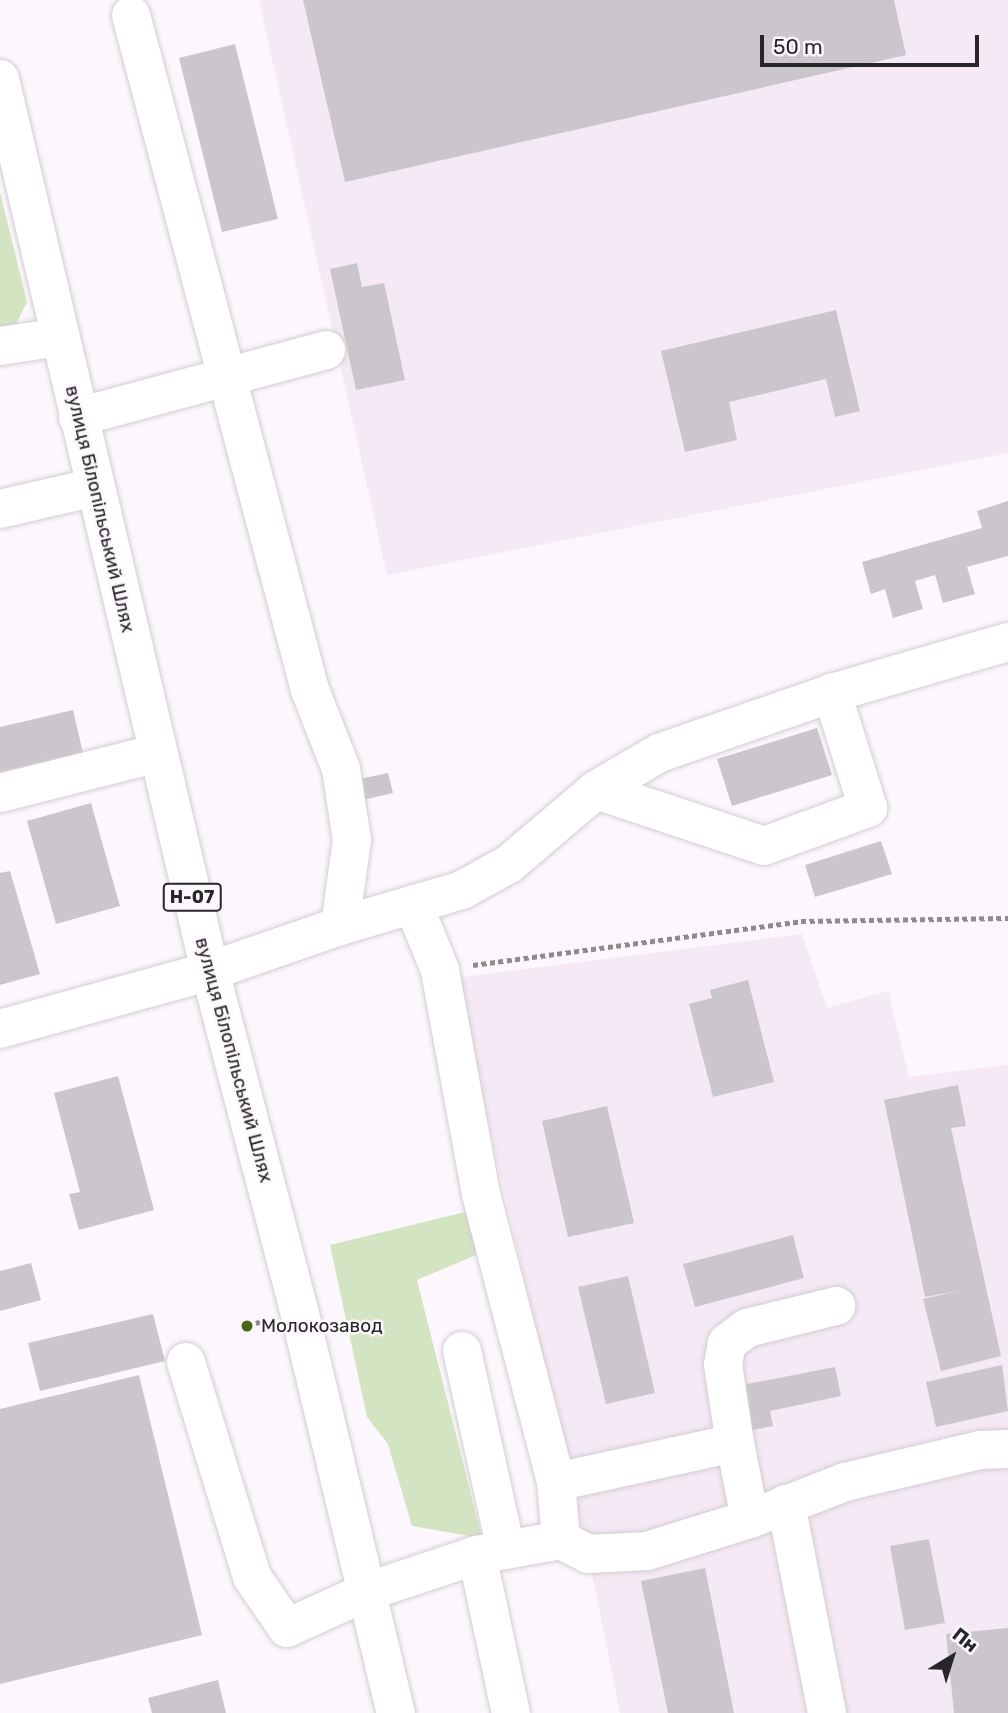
<!DOCTYPE html>
<html>
<head>
<meta charset="utf-8">
<style>
  body { margin:0 }
  #map { position:relative; width:1008px; height:1713px; overflow:hidden; background:#fcf7fc; font-family:Rubik,sans-serif }
  div>[style] { position:absolute }
  [style*='--x'] { left:calc(var(--x)*1px); top:calc(var(--y)*1px); width:calc(var(--w)*1px); rotate:calc(var(--a)*1deg) }
  .built>* { inset:0; background:#f4e9f4 }
  .green>* { inset:0; background:#d3e4c2 }
  .building>* { inset:0; background:#cbc6cb }
  .path>* { height:4.5px; margin-top:-2.25px; transform-origin:0; background:repeating-linear-gradient(90deg,#8e8b8f 0 5px,transparent 0 8.5px) }
  .roads { filter:drop-shadow(0 0 2px #d2cdd2) drop-shadow(0 0 2px #d2cdd2) }
  .minor>* { height:38px; margin:-19px; padding:0 19px; transform-origin:19px; border-radius:19px; background:#fff }
  .major>* { height:38px; margin:-19px; padding:0 19px; transform-origin:19px; border-radius:19px; background:#fff }
  .dots>* { width:19px; height:19px; translate:-50% -50%; box-sizing:border-box; border:4px solid #fcf7fc; border-radius:50% }
  span { translate:-50% -50%; white-space:nowrap; text-align:center; line-height:1.15; -webkit-text-stroke:5px #fcf7fc; paint-order:stroke }
  .shield-label span { padding:2px 5px; background:#fcf7fc; border:2px solid; border-radius:5px; -webkit-text-stroke-width:0 }
  .shield-label { font-size:18px; color:#272628; font-weight:700 }
  .street-label { font-size:19px; color:#272628 }
  .poi-label { font-size:19px; color:#272628 }
  .left { translate:0 -50%; text-align:left }
  .north { position:absolute; left:917px; top:1622px; width:70px; height:70px; -webkit-text-stroke:5px #fcf7fc; paint-order:stroke; rotate:38deg; font-size:19px; font-weight:700; line-height:28px; text-align:center; color:#272628 }
  .north::after { content:''; display:block; margin:auto; width:24px; height:32px; background:#272628; clip-path:polygon(50% 0,100% 100%,50% 72%,0 100%) }
  .scale { position:absolute; left:760px; top:35px; width:219px; height:32px; box-sizing:border-box; border:4px solid #272628; border-top:0; padding-left:9px; font-size:21px; line-height:24px; white-space:nowrap; color:#272628; -webkit-text-stroke:5px #fcf7fc; paint-order:stroke }
</style>
</head>
<body>
<div id="map">
  <div class="built">
    <div style="clip-path:polygon(259px 0,1008px 0,1008px 453px,387px 575px)"></div>
    <div style="clip-path:polygon(802px 934px,827px 1008px,888px 991px,909px 1077px,1008px 1065px,1008px 1713px,620px 1713px,588px 1554px,455px 978px)"></div>
  </div>
  <div class="green">
    <div style="clip-path:polygon(0 192px,27px 302px,16px 324px,0 331px)"></div>
    <div style="clip-path:polygon(469px 1211px,483px 1252px,417px 1280px,482px 1538px,412px 1526px,388px 1444px,367px 1417px,330px 1245px)"></div>
  </div>
  <div class="building">
    <div style="clip-path:polygon(303px 0,894px 0,906px 55px,345px 182px)"></div>
    <div style="clip-path:polygon(235px 44px,278px 219px,222px 232px,179px 58px)"></div>
    <div style="clip-path:polygon(357px 263px,362px 287px,384px 283px,405px 380px,356px 390px,330px 269px)"></div>
    <div style="clip-path:polygon(836px 310px,860px 411px,835px 417px,826px 379px,729px 402px,737px 440px,685px 452px,661px 351px)"></div>
    <div style="clip-path:polygon(1008px 501px,1008px 556px,967px 567px,975px 594px,943px 603px,935px 575px,915px 581px,923px 609px,893px 618px,885px 589px,871px 594px,862px 562px,982px 528px,977px 511px)"></div>
    <div style="clip-path:polygon(73px 710px,83px 753px,0 772px,0 727px)"></div>
    <div style="clip-path:polygon(817px 728px,832px 775px,732px 806px,717px 759px)"></div>
    <div style="clip-path:polygon(388px 773px,393px 793px,354px 802px,350px 781px)"></div>
    <div style="clip-path:polygon(91px 803px,120px 906px,56px 924px,27px 821px)"></div>
    <div style="clip-path:polygon(881px 841px,892px 874px,815px 897px,805px 865px)"></div>
    <div style="clip-path:polygon(10px 871px,40px 974px,0 985px,0 873px)"></div>
    <div style="clip-path:polygon(748px 980px,774px 1082px,713px 1097px,689px 1004px,712px 998px,710px 990px)"></div>
    <div style="clip-path:polygon(118px 1076px,154px 1210px,79px 1230px,69px 1194px,80px 1192px,54px 1093px)"></div>
    <div style="clip-path:polygon(958px 1085px,966px 1126px,951px 1128px,1001px 1356px,941px 1371px,923px 1299px,962px 1290px,925px 1297px,884px 1100px)"></div>
    <div style="clip-path:polygon(607px 1106px,634px 1223px,568px 1237px,542px 1121px)"></div>
    <div style="clip-path:polygon(793px 1235px,804px 1278px,695px 1307px,683px 1264px)"></div>
    <div style="clip-path:polygon(31px 1263px,41px 1300px,0 1311px,0 1271px)"></div>
    <div style="clip-path:polygon(628px 1276px,655px 1393px,606px 1404px,578px 1287px)"></div>
    <div style="clip-path:polygon(153px 1314px,165px 1361px,40px 1391px,28px 1343px)"></div>
    <div style="clip-path:polygon(1002px 1365px,1008px 1411px,936px 1427px,926px 1382px)"></div>
    <div style="clip-path:polygon(835px 1367px,841px 1396px,770px 1411px,773px 1426px,741px 1432px,732px 1387px)"></div>
    <div style="clip-path:polygon(139px 1375px,202px 1635px,0 1684px,0 1409px)"></div>
    <div style="clip-path:polygon(929px 1539px,945px 1623px,905px 1630px,890px 1546px)"></div>
    <div style="clip-path:polygon(705px 1568px,734px 1713px,668px 1713px,641px 1581px)"></div>
    <div style="clip-path:polygon(1008px 1628px,1008px 1713px,954px 1713px,946px 1634px)"></div>
    <div style="clip-path:polygon(218px 1680px,226px 1713px,152px 1713px,148px 1698px)"></div>
  </div>
  <div class="path">
    <div style="--x:473;--y:965;--w:331;--a:-7.6"></div>
    <div style="--x:801;--y:921;--w:207;--a:-0.8"></div>
    <div style="--x:247;--y:1326;--w:20;--a:-18"></div>
  </div>
  <div class="roads">
    <div class="minor">
      <div style="--x:0;--y:346;--w:60;--a:-8.7"></div>
      <div style="--x:78;--y:417;--w:257;--a:-15.1"></div>
      <div style="--x:0;--y:509;--w:98;--a:-13"></div>
      <div style="--x:596;--y:790;--w:73;--a:-30.4"></div>
      <div style="--x:659;--y:753;--w:183;--a:-19.1"></div>
      <div style="--x:0;--y:793;--w:163;--a:-14.2"></div>
      <div style="--x:340;--y:926;--w:127;--a:-16.4"></div>
      <div style="--x:462;--y:890;--w:54;--a:-29"></div>
      <div style="--x:509;--y:864;--w:114;--a:-40.4"></div>
      <div style="--x:596;--y:790;--w:177;--a:18.4"></div>
      <div style="--x:764;--y:846;--w:111;--a:-20.1"></div>
      <div style="--x:868;--y:808;--w:121;--a:-107.4"></div>
      <div style="--x:832;--y:693;--w:183;--a:-16.2"></div>
      <div style="--x:0;--y:1029;--w:218;--a:-15.4"></div>
      <div style="--x:210;--y:971;--w:138;--a:-19.1"></div>
      <div style="--x:340;--y:926;--w:87;--a:-82.1"></div>
      <div style="--x:352;--y:840;--w:72;--a:-98.8"></div>
      <div style="--x:341;--y:769;--w:85;--a:-111.4"></div>
      <div style="--x:310;--y:690;--w:698;--a:-104.85"></div>
      <div style="--x:462;--y:1351;--w:204;--a:77.5"></div>
      <div style="--x:186;--y:1362;--w:225;--a:72.9"></div>
      <div style="--x:252;--y:1577;--w:62;--a:55.5"></div>
      <div style="--x:287;--y:1628;--w:87;--a:-24.5"></div>
      <div style="--x:366;--y:1592;--w:117;--a:-18.4"></div>
      <div style="--x:477;--y:1555;--w:85;--a:-10.1"></div>
      <div style="--x:561;--y:1540;--w:58;--a:-94.9"></div>
      <div style="--x:556;--y:1482;--w:298;--a:-104.6"></div>
      <div style="--x:481;--y:1194;--w:228;--a:-100.4"></div>
      <div style="--x:440;--y:970;--w:71;--a:-112.2"></div>
      <div style="--x:735;--y:1443;--w:77;--a:78.8"></div>
      <div style="--x:750;--y:1519;--w:102;--a:-21.3"></div>
      <div style="--x:845;--y:1482;--w:139;--a:-13.3"></div>
      <div style="--x:980;--y:1450;--w:28;--a:-2"></div>
      <div style="--x:556;--y:1482;--w:183;--a:-12.3"></div>
      <div style="--x:735;--y:1443;--w:79;--a:-98.7"></div>
      <div style="--x:723;--y:1365;--w:22;--a:-80"></div>
      <div style="--x:727;--y:1343;--w:25;--a:-37"></div>
      <div style="--x:747;--y:1328;--w:92;--a:-13.9"></div>
      <div style="--x:786;--y:1504;--w:213;--a:78.9"></div>
      <div style="--x:561;--y:1540;--w:30;--a:27"></div>
      <div style="--x:588;--y:1554;--w:59;--a:-2.9"></div>
      <div style="--x:647;--y:1551;--w:108;--a:-17.3"></div>
      <div style="--x:477;--y:1555;--w:162;--a:77.9"></div>
    </div>
    <div class="major">
      <div style="--x:0;--y:79;--w:916;--a:76.75"></div>
      <div style="--x:210;--y:971;--w:350;--a:75.3"></div>
      <div style="--x:299;--y:1310;--w:415;--a:76.5"></div>
    </div>
  </div>
  <div class="dots">
    <div style="left:247px;top:1326px;background:#476418"></div>
  </div>
  <div class="shield-label">
    <span style="left:192px;top:897px">Н-07</span>
  </div>
  <div class="street-label">
    <span style="left:100px;top:509px;rotate:77deg">вулиця Білопільський Шлях</span>
    <span style="left:234px;top:1060px;rotate:75deg">вулиця Білопільський Шлях</span>
  </div>
  <div class="poi-label">
    <span class="left" style="left:261px;top:1326px">Молокозавод</span>
  </div>
  <div class="north">Пн</div>
  <div class="scale">50 m</div>
</div>
</body>
</html>
